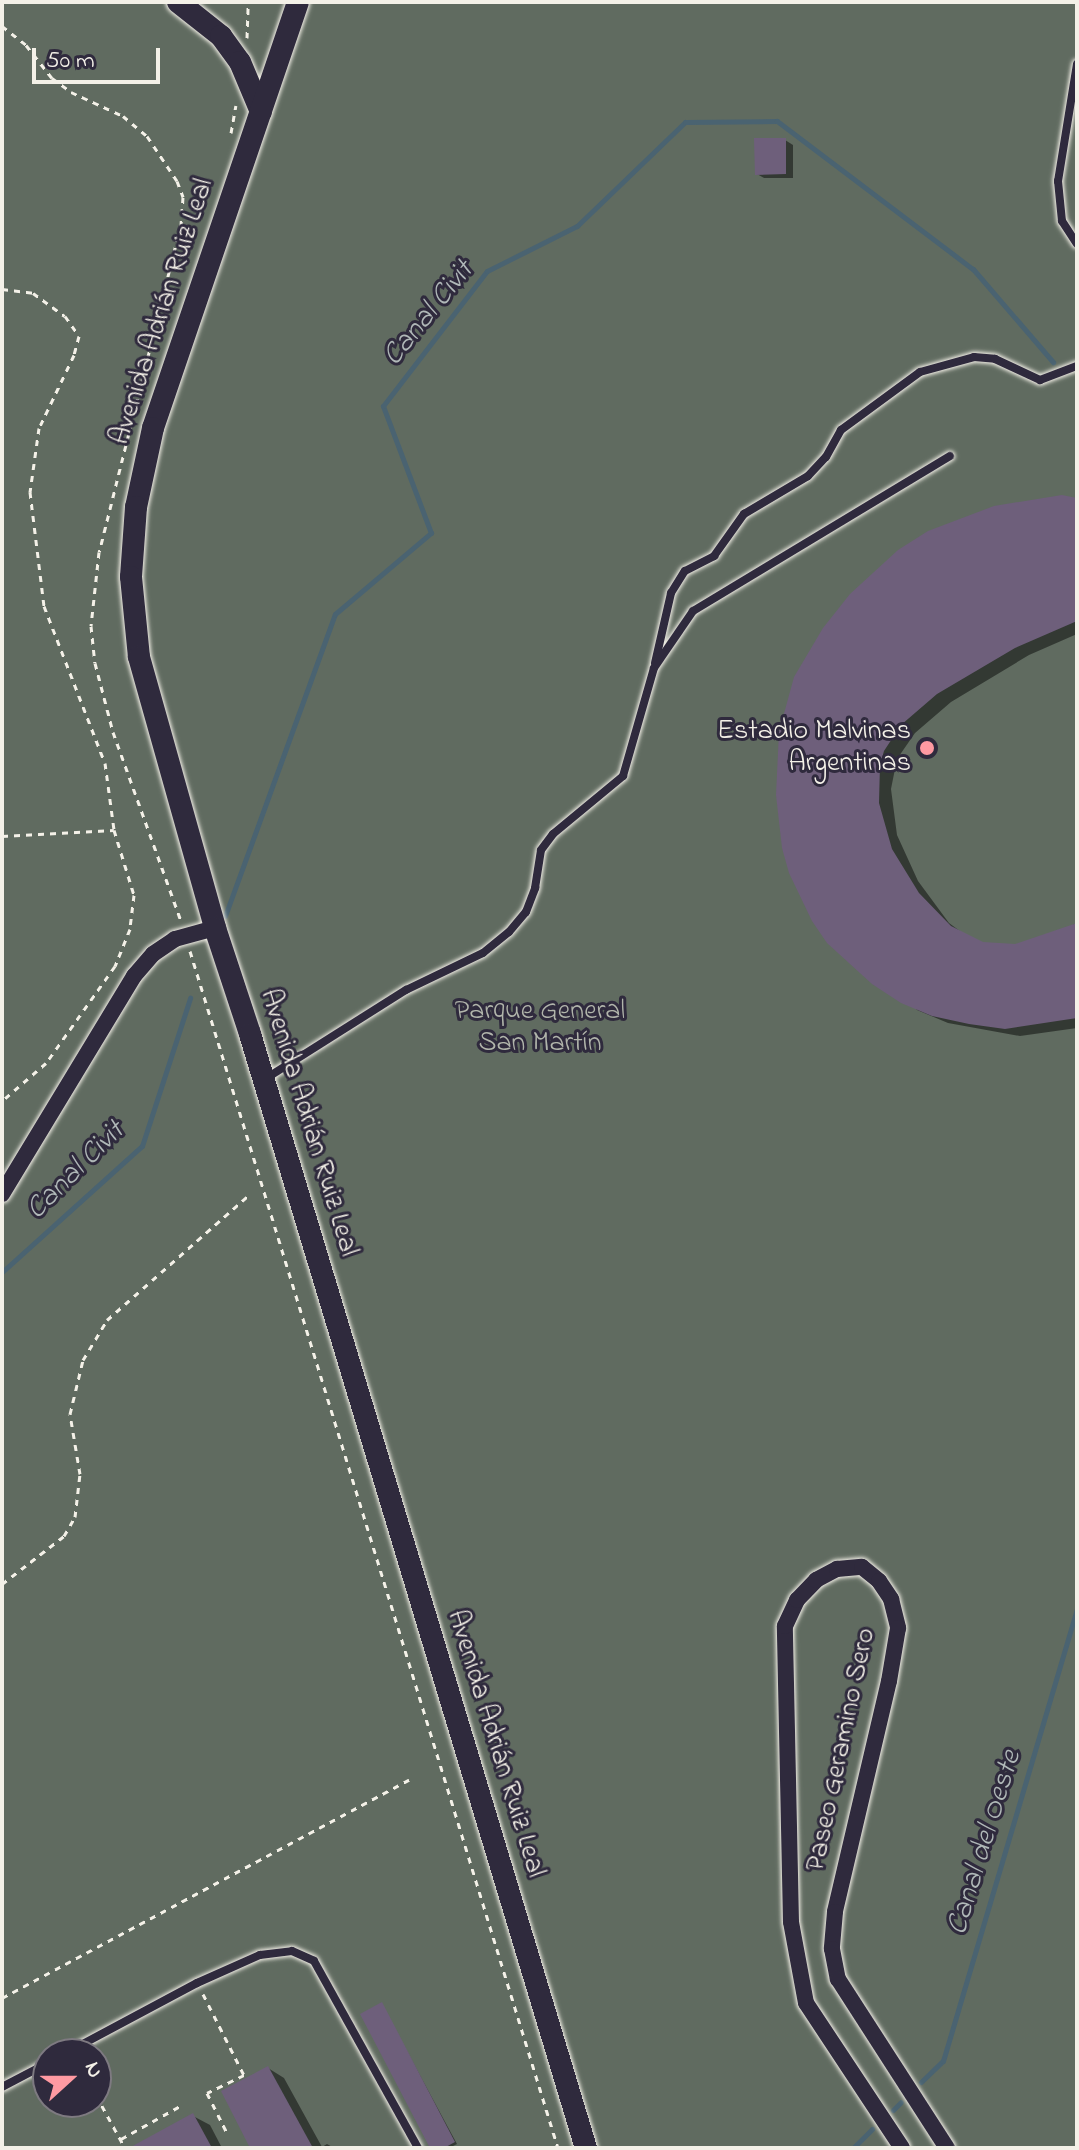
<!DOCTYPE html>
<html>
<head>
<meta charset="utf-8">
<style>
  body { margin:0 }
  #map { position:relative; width:1079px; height:2150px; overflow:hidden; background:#3c3549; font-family:"Indie Flower",sans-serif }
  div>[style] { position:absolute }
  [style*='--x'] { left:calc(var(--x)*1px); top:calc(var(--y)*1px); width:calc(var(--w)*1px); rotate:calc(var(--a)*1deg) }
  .green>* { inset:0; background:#606b60 }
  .shadow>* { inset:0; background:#0007 }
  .stream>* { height:5px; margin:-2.5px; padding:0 2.5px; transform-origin:2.5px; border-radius:2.5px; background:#4a6371 }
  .building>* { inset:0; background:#6e5f7b }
  .path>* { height:3px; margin-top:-1.5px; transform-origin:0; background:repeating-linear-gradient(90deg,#f4f1e8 0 6px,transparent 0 12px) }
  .roads { filter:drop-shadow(0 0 2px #f4f1e8) drop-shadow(0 0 2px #f4f1e8) }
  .lane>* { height:8px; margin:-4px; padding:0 4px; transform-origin:4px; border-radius:4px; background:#2f2a3d }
  .street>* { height:16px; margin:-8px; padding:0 8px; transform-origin:8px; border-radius:8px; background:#2f2a3d }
  .secondary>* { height:22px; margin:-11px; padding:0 11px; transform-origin:11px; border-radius:11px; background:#2f2a3d }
  .dots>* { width:22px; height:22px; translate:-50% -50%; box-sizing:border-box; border:4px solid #2f2a3d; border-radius:50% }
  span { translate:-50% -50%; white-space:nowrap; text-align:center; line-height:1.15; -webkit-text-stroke:6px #2f2a3d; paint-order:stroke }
  .street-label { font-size:28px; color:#f4f1e8 }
  .poi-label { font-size:28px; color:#f4f1e8 }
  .right { translate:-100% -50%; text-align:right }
  .park-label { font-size:28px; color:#b1b5ab }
  .water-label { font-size:30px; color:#b0b8b8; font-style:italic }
  .frame { position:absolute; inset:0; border:4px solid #f4f1e8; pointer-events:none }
  .north { position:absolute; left:32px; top:2038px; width:80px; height:80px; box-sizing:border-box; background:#2f2a3d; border:2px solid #7e7a81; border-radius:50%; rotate:69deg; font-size:22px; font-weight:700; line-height:32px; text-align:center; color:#f4f1e8 }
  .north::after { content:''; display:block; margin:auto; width:28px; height:36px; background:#ff9aa2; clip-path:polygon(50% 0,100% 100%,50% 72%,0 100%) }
  .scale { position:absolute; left:32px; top:48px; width:128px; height:36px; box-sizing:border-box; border:4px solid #f4f1e8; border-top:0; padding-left:10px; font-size:24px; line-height:28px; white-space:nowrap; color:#f4f1e8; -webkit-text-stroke:6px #2f2a3d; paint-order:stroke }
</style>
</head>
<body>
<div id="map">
  <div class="green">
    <div style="clip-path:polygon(evenodd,2px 2px,1077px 2px,1077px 2148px,2px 2148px,2px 2px,48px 2054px,96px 2054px,96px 2102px,48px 2102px,48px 2054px)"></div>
  </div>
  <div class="shadow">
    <div style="clip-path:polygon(785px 140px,793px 145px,793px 178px,764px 178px,757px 174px)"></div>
    <div style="clip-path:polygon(1077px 500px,1077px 634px,1029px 655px,951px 702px,915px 733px,897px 759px,891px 789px,897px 835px,918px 881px,949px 923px,972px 940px,998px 947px,1033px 943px,1077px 923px,1077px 1028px,1020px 1036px,948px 1023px,917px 1010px,784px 848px)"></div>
    <div style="clip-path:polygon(382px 2005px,457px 2144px,449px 2148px,432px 2148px)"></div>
    <div style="clip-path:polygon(268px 2068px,284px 2078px,322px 2147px,327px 2144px,334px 2148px,253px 2148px)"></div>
    <div style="clip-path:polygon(193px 2116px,210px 2125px,222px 2148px,148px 2148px)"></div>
  </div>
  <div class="stream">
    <div style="--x:225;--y:916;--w:321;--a:-70"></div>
    <div style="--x:335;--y:614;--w:126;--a:-40.2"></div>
    <div style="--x:431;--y:533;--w:136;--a:-110.7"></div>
    <div style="--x:383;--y:406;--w:170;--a:-52.4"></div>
    <div style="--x:487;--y:271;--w:101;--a:-26.6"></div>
    <div style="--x:577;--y:226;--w:150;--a:-43.9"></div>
    <div style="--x:685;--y:122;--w:92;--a:-0.6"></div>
    <div style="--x:777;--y:121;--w:246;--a:37.1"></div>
    <div style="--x:973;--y:269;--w:123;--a:49.3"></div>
    <div style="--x:2;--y:1272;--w:188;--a:-42"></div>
    <div style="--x:142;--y:1146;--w:156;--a:-72"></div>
    <div style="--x:921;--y:2082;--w:30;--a:-44"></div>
    <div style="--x:943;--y:2061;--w:472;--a:-73.5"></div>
    <div style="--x:893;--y:2110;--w:11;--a:-45"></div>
    <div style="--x:853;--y:2148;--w:27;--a:-45"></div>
  </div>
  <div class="building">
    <div style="clip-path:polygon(754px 138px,786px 138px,786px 174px,755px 175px)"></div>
    <div style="clip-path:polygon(1062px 495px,1077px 498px,1077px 621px,1015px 648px,937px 694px,901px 725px,884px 751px,880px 765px,879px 803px,892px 849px,919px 893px,951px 926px,983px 942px,1015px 944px,1077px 923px,1077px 1018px,1005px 1029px,969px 1024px,932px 1016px,901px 1003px,872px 984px,827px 943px,812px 921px,789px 873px,782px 848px,776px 795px,779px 732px,794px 677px,823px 628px,850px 594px,898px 550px,928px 531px,994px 506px)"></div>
    <div style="clip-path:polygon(382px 2002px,455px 2142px,444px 2148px,430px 2148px,360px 2014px)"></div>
    <div style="clip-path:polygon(268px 2066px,313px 2148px,250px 2148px,221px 2091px)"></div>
    <div style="clip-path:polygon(193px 2113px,212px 2148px,129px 2148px)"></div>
  </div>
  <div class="path">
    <div style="--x:2;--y:26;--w:31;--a:38"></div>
    <div style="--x:26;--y:45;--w:42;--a:51.8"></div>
    <div style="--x:52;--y:78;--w:24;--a:36"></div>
    <div style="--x:71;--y:92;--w:57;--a:24.8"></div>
    <div style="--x:123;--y:116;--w:31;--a:40"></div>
    <div style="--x:147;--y:136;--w:54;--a:56.3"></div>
    <div style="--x:177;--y:181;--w:17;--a:69"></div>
    <div style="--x:183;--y:197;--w:27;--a:94"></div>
    <div style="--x:181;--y:224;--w:338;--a:104"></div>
    <div style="--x:99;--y:552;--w:74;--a:96.2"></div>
    <div style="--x:91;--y:626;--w:37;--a:84"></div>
    <div style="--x:95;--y:663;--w:71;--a:75.4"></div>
    <div style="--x:113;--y:732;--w:201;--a:70.2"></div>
    <div style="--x:247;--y:38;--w:36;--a:-88"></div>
    <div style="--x:231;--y:133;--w:28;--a:-80"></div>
    <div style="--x:2;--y:289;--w:31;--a:7"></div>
    <div style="--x:33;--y:293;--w:39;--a:36"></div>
    <div style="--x:65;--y:316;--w:24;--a:55"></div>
    <div style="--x:79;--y:336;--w:20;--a:105"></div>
    <div style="--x:74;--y:355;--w:81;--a:115.6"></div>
    <div style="--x:39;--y:428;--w:65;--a:98"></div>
    <div style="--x:30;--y:492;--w:115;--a:83"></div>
    <div style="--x:44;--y:606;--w:168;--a:68.8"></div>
    <div style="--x:105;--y:763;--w:68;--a:82.3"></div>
    <div style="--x:114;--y:830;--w:68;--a:72.9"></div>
    <div style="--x:134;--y:895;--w:34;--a:97"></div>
    <div style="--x:130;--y:929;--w:40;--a:112"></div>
    <div style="--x:115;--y:966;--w:119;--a:125.4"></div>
    <div style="--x:46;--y:1063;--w:58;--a:139.2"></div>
    <div style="--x:2;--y:836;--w:112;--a:-3.1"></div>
    <div style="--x:190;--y:951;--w:1252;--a:72.91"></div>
    <div style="--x:2;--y:1584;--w:78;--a:-37.7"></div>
    <div style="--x:64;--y:1536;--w:22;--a:-60"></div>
    <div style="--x:75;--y:1517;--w:43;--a:-83.4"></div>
    <div style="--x:80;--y:1474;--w:61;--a:-99.5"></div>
    <div style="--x:70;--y:1414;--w:56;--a:-76.5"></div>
    <div style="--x:83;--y:1360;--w:47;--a:-59"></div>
    <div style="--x:107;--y:1320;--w:189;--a:-41.4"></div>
    <div style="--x:203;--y:1994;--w:91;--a:63.2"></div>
    <div style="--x:244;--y:2075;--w:41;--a:154.1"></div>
    <div style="--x:207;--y:2093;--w:45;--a:63.4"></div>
    <div style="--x:2;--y:1998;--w:462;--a:-28.2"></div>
    <div style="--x:96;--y:2095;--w:60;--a:61.3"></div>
    <div style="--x:121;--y:2139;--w:68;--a:-29.2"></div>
  </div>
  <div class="roads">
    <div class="lane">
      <div style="--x:1077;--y:64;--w:119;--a:99.2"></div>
      <div style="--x:1058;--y:181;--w:40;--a:84.3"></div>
      <div style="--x:1062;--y:221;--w:27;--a:57"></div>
      <div style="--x:655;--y:663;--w:72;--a:-77.1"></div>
      <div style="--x:671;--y:593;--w:26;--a:-58"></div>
      <div style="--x:685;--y:571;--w:33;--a:-27"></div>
      <div style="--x:714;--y:556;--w:52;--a:-54.5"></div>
      <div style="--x:744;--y:514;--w:74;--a:-30.7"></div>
      <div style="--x:808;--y:476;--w:26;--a:-47"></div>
      <div style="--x:826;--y:457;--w:31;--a:-61"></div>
      <div style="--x:841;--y:430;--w:98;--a:-36.3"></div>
      <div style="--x:920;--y:372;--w:56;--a:-15.5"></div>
      <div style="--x:974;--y:357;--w:21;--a:5"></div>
      <div style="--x:995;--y:359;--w:50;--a:25"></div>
      <div style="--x:1040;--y:380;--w:40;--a:-21"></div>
      <div style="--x:265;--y:1079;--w:167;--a:-32.3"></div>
      <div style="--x:406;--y:990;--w:85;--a:-25.7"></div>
      <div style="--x:483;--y:953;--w:33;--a:-39"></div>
      <div style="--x:509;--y:932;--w:26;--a:-50"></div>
      <div style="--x:526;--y:912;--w:26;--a:-69"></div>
      <div style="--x:535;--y:888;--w:38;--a:-81"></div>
      <div style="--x:541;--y:850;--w:20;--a:-53"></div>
      <div style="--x:553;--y:834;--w:91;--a:-39.6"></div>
      <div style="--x:623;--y:776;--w:112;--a:-74"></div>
      <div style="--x:654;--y:668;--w:69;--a:-55.6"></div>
      <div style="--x:693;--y:611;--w:300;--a:-31.1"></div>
      <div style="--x:64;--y:2054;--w:151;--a:-28.1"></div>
      <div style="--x:197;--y:1983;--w:69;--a:-24"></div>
      <div style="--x:260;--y:1955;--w:32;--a:-7"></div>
      <div style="--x:292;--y:1951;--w:24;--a:24"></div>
      <div style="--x:314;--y:1961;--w:214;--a:60.9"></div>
      <div style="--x:2;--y:2087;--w:52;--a:-27.6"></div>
    </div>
    <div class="street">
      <div style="--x:2;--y:1194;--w:255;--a:-58.8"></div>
      <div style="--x:134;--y:976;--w:29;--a:-49"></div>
      <div style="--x:153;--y:954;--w:27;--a:-34"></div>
      <div style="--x:175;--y:939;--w:41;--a:-15.4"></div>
      <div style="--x:902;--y:2148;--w:174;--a:-123.5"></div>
      <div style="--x:806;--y:2003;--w:82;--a:-100.5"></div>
      <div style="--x:791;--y:1922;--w:296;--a:-91.2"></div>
      <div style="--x:785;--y:1626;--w:29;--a:-65"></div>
      <div style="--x:797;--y:1600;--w:28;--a:-46"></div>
      <div style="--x:816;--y:1580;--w:24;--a:-28"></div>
      <div style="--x:837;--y:1569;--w:25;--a:-5"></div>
      <div style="--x:862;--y:1567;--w:22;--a:39"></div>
      <div style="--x:879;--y:1581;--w:22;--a:56"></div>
      <div style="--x:891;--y:1599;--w:30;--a:76"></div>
      <div style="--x:898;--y:1628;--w:54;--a:99.6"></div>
      <div style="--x:889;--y:1681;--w:237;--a:103.2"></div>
      <div style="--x:835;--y:1912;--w:37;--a:95"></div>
      <div style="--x:832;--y:1949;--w:31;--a:79"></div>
      <div style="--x:838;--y:1979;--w:201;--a:57.2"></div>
    </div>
    <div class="secondary">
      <div style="--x:178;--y:2;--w:55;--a:38.3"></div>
      <div style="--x:221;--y:36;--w:32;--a:54"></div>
      <div style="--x:240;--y:62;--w:54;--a:67.2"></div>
      <div style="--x:298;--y:2;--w:450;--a:108.8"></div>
      <div style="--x:153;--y:428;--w:81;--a:102.1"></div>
      <div style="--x:136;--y:507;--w:70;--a:94.1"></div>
      <div style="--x:131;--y:577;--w:80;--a:84.3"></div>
      <div style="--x:139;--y:657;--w:281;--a:74.3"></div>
      <div style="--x:215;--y:928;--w:112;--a:71.7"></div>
      <div style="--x:250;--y:1034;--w:1164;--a:73.22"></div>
    </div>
  </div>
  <div class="dots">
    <div style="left:927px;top:748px;background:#ff9aa2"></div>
  </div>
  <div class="street-label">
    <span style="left:163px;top:312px;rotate:-72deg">Avenida Adrián Ruiz Leal</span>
    <span style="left:308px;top:1123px;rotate:73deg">Avenida Adrián Ruiz Leal</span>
    <span style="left:495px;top:1744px;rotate:73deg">Avenida Adrián Ruiz Leal</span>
    <span style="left:842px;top:1750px;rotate:-78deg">Paseo Geramino Sero</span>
  </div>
  <div class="poi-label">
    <span class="right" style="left:911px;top:748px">Estadio Malvinas<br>Argentinas</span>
  </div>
  <div class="park-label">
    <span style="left:540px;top:1028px">Parque General<br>San Martín</span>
  </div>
  <div class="water-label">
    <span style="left:429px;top:314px;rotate:-51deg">Canal Civit</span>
    <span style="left:76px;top:1171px;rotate:-45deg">Canal Civit</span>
    <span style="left:985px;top:1843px;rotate:-73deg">Canal del Oeste</span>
  </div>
  <div class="frame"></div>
  <div class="north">N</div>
  <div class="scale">50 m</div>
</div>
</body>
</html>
